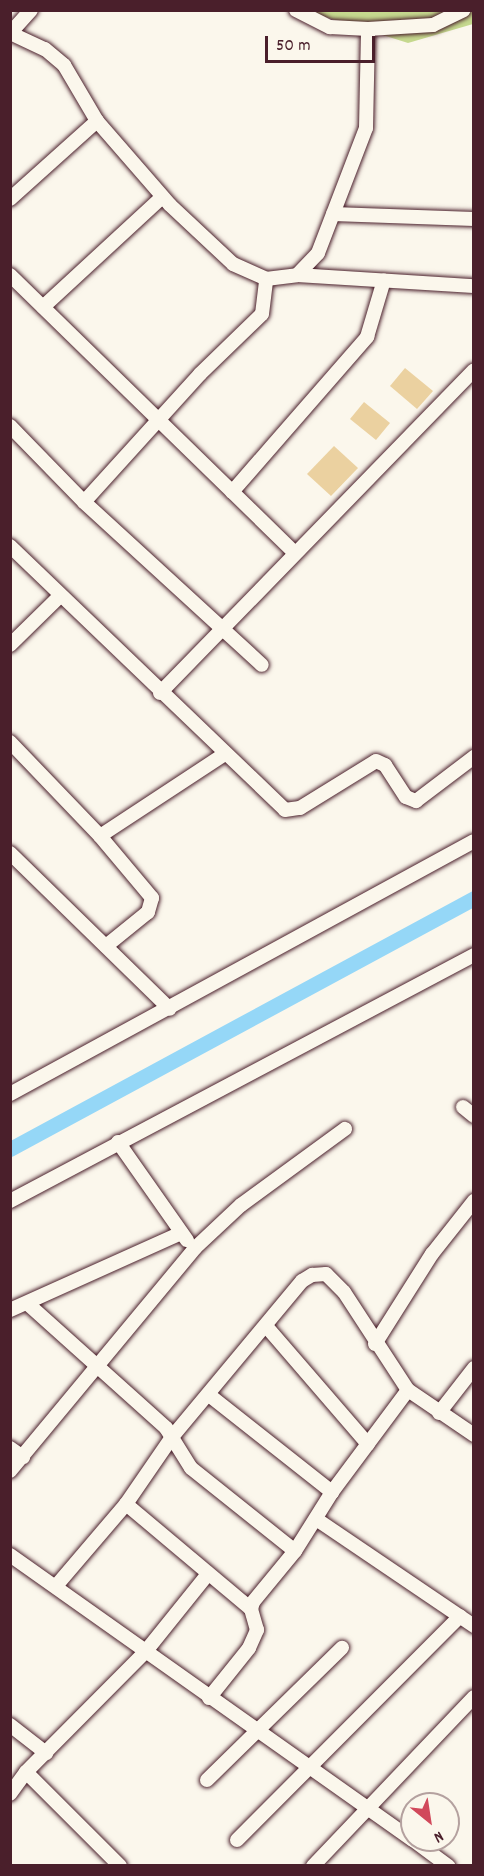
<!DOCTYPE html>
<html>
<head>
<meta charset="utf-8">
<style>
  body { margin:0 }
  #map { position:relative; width:484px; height:1876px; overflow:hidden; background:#fbf7ec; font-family:Dekko,sans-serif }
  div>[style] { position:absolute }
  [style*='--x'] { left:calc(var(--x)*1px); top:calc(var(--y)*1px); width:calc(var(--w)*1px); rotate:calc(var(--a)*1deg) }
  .green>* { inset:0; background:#c6da8f }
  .canal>* { height:15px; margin:-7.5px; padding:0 7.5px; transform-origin:7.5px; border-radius:7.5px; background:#95d7f7 }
  .building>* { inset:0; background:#ebd1a0 }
  .roads { filter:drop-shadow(0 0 2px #4a1f2b) drop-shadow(0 0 2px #4a1f2b) }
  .street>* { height:14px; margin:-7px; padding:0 7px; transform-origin:7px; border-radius:7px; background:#fbf7ec }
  span { translate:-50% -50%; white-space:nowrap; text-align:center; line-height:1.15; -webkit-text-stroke:4.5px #fbf7ec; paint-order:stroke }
  .frame { position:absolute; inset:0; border:12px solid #4a1f2b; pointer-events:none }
  .north { position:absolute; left:400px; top:1792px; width:60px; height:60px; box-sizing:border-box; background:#fbf7ec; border:2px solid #b4a19f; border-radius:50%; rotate:150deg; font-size:16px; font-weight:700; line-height:24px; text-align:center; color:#4a1f2b }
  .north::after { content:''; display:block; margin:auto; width:21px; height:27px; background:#d1495b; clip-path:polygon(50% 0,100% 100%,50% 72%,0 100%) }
  .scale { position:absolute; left:265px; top:36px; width:110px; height:27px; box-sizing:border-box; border:3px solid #4a1f2b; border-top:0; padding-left:8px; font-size:18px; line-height:21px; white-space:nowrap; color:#4a1f2b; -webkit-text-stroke:4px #fbf7ec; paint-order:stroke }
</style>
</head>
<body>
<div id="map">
  <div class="green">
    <div style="clip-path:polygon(307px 11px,473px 11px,473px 24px,408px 43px)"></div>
  </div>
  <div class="canal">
    <div style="--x:10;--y:1149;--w:528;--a:-28.41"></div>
  </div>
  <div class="building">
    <div style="clip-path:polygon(405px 368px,433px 391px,417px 409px,390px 386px)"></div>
    <div style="clip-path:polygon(364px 402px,390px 423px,376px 440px,350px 419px)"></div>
    <div style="clip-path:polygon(334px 446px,358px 468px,331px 496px,307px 474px)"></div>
  </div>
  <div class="roads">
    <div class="street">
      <div style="--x:31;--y:10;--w:31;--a:132"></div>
      <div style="--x:10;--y:33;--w:38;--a:25"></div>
      <div style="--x:45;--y:49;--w:25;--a:40"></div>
      <div style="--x:64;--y:65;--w:65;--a:59.5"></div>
      <div style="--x:97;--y:121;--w:111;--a:49"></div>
      <div style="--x:170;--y:205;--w:86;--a:43.1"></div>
      <div style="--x:233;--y:264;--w:36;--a:24"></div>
      <div style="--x:266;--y:279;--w:31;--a:-7"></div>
      <div style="--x:297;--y:275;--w:30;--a:-46"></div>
      <div style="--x:318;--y:253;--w:134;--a:-69"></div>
      <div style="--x:366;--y:128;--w:99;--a:-88.8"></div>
      <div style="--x:296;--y:10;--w:38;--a:27"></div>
      <div style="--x:330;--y:27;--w:38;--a:3"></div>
      <div style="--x:368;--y:29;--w:65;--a:-3.5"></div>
      <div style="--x:433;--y:25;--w:34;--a:-26"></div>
      <div style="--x:10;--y:199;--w:117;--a:-41.9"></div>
      <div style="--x:333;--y:214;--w:141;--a:2"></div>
      <div style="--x:10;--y:275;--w:398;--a:44.3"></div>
      <div style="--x:297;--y:275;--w:177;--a:3.6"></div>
      <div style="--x:43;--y:307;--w:162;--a:-42.7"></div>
      <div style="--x:10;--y:426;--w:106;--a:45.8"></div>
      <div style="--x:84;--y:502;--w:241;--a:42.5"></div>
      <div style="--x:232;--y:492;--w:206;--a:-48.9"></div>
      <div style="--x:367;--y:337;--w:59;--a:-73.4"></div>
      <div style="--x:84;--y:502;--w:173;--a:-47.8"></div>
      <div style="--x:200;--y:374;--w:86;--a:-44.1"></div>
      <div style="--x:262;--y:314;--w:35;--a:-83"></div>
      <div style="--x:10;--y:546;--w:381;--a:43.8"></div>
      <div style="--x:285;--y:810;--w:15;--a:-8"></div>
      <div style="--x:300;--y:808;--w:89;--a:-31.7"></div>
      <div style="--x:376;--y:761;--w:10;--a:24"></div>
      <div style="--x:385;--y:765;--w:38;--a:57"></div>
      <div style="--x:406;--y:797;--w:11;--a:22"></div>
      <div style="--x:416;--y:801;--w:73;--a:-37.2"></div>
      <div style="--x:10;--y:645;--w:71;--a:-44.4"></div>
      <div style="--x:160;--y:693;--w:450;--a:-45.8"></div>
      <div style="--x:10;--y:742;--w:130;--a:46.2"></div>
      <div style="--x:100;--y:836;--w:81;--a:50"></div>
      <div style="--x:152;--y:898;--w:15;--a:106"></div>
      <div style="--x:148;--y:912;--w:54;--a:141"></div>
      <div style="--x:100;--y:836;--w:149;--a:-33.3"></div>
      <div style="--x:10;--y:853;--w:223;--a:44.3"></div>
      <div style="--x:10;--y:1094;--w:528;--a:-28.6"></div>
      <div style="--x:463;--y:1107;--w:14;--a:39"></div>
      <div style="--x:118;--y:1142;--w:120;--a:54.9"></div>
      <div style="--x:10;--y:1201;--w:525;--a:-27.93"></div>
      <div style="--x:28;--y:1304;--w:186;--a:41.9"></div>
      <div style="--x:166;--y:1428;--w:47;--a:58"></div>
      <div style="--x:191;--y:1468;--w:133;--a:38.6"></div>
      <div style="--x:295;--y:1551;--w:70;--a:-57.9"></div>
      <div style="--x:332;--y:1492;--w:127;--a:-53.3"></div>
      <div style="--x:10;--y:1310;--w:188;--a:-24.2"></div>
      <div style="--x:266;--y:1326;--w:156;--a:49.2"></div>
      <div style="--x:375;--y:1344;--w:107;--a:-57.7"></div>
      <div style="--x:432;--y:1254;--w:68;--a:-51.6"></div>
      <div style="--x:209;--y:1395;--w:157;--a:38.3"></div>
      <div style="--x:439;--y:1413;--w:57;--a:-52.1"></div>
      <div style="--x:10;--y:1448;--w:16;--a:35"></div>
      <div style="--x:10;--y:1471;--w:290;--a:-50.3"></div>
      <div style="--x:195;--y:1248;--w:63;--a:-43.1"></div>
      <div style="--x:241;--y:1205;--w:129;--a:-36.2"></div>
      <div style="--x:126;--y:1504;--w:163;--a:40"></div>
      <div style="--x:316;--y:1519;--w:191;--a:34.1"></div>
      <div style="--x:10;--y:1555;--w:493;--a:35.3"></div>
      <div style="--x:56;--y:1586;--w:108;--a:-49.5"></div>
      <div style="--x:126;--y:1504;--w:81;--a:-55.5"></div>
      <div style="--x:172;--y:1437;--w:203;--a:-50.2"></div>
      <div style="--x:302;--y:1281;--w:12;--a:-31"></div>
      <div style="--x:312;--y:1275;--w:14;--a:-4"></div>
      <div style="--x:326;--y:1274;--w:25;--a:45"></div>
      <div style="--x:344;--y:1292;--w:117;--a:56.9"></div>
      <div style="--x:408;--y:1390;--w:80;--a:34.3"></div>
      <div style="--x:209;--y:1698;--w:64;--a:-51.3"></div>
      <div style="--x:249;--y:1648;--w:20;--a:-66"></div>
      <div style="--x:257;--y:1630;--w:22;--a:-106"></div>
      <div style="--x:251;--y:1609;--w:7;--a:-74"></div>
      <div style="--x:253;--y:1602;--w:66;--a:-50.5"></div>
      <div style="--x:10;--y:1725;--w:46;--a:37.9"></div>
      <div style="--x:26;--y:1772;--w:133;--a:45"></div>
      <div style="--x:207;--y:1780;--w:189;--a:-44.4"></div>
      <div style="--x:10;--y:1794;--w:27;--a:-54"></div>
      <div style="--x:26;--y:1772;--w:170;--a:-45.2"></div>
      <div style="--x:146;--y:1651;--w:99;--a:-51.2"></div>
      <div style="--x:237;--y:1840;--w:316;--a:-45.1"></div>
      <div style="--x:413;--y:1840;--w:44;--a:36.6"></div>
      <div style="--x:313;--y:1866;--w:233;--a:-46.4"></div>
    </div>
  </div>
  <div class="frame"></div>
  <div class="north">N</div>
  <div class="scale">50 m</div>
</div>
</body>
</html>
